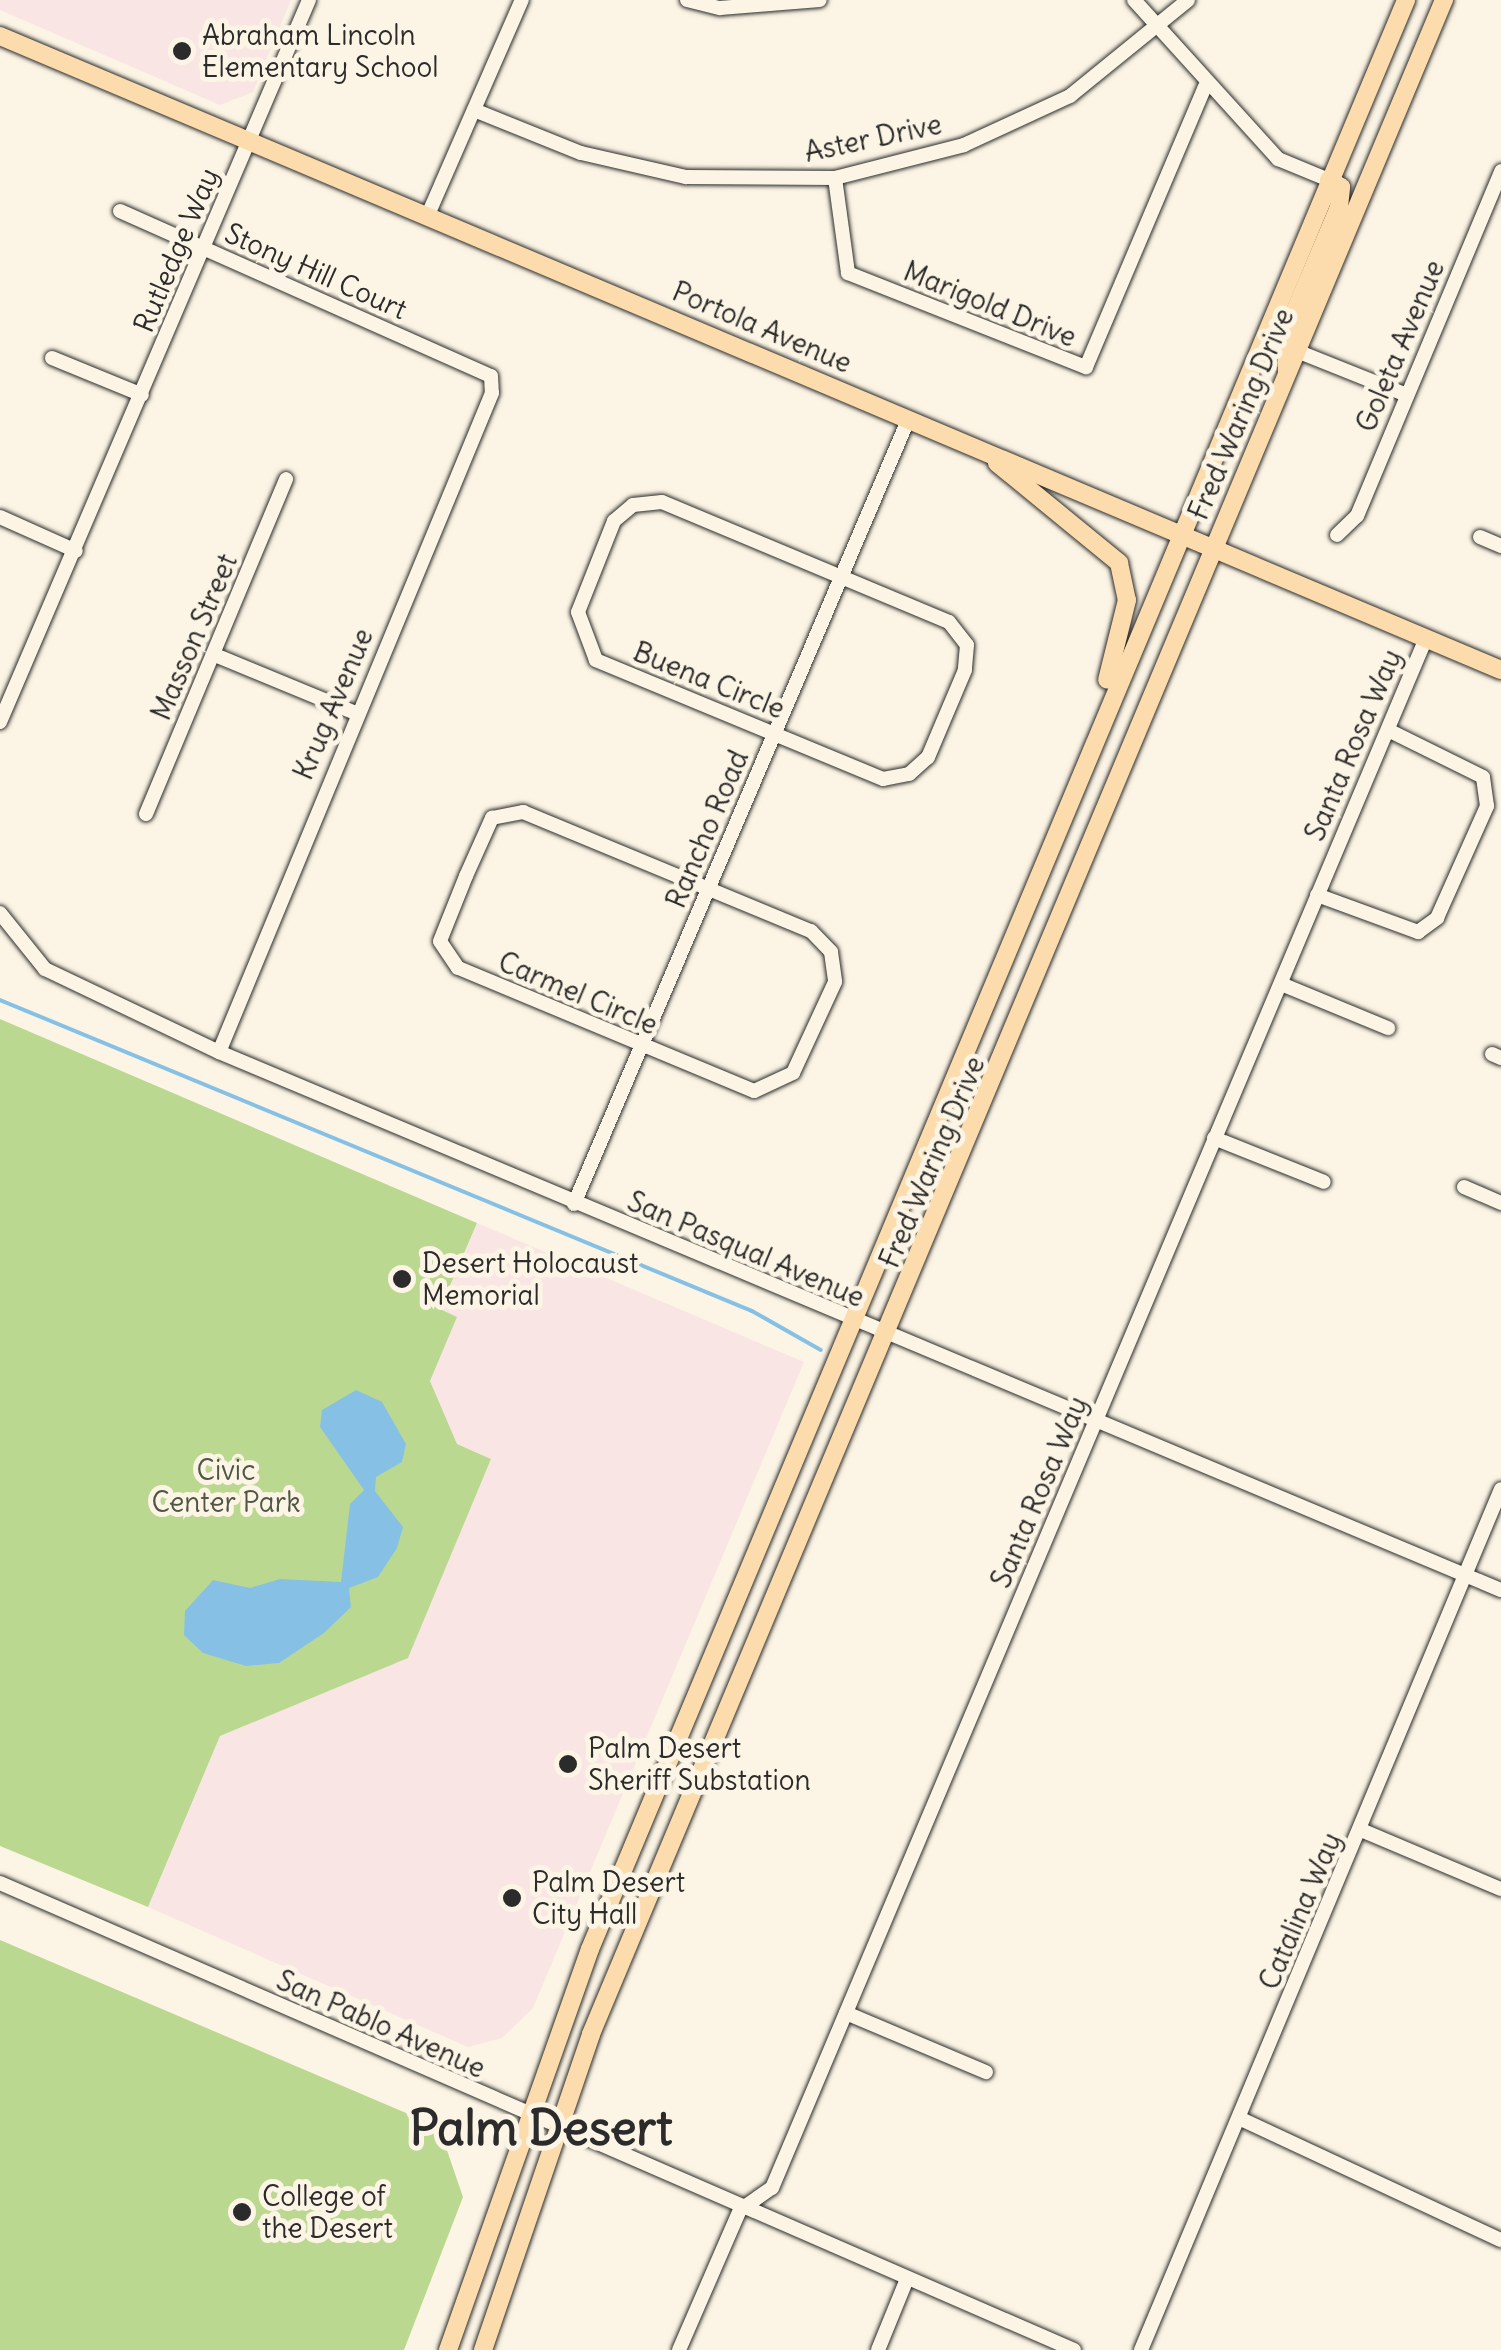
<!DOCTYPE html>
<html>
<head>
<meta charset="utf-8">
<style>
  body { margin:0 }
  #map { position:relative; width:1501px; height:2350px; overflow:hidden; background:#fcf5e5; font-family:Delius,sans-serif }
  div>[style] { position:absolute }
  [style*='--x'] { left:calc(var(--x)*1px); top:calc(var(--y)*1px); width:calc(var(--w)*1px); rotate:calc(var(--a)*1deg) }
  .built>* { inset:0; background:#f8e5e4 }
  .green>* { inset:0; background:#bbd891 }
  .water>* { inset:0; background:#86c1e5 }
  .stream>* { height:4px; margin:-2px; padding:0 2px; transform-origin:2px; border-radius:2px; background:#86c1e5 }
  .roads { filter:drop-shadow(0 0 2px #2b2b2b) drop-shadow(0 0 2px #2b2b2b) }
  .minor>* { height:14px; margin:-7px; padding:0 7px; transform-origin:7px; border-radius:7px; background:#fcf5e5 }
  .major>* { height:18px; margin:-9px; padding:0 9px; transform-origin:9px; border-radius:9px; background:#fcdcac }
  .dots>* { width:28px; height:28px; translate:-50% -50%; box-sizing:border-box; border:5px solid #fcf5e5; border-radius:50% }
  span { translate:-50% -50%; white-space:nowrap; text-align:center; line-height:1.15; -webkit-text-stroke:10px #fcf5e5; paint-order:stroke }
  .poi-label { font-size:28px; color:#2b2b2b }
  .left { translate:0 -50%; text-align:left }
  .street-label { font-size:28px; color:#2b2b2b }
  .park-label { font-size:28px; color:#4f5644 }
  .town-label { font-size:48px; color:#2b2b2b; font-weight:700 }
</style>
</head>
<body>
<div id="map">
  <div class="built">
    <div style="clip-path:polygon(0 0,291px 0,253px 92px,220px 105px,0 10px)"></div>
    <div style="clip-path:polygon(477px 1223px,804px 1362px,533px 2008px,502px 2038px,468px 2047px,148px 1907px,220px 1736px,408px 1657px,491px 1459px,457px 1444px,430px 1381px,457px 1317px,440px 1310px)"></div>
  </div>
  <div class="green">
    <div style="clip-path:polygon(0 1019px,477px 1223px,440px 1309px,457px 1317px,430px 1381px,457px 1444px,491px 1459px,408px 1658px,220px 1736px,148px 1907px,0 1846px)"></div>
    <div style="clip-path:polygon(0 1940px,439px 2127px,463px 2197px,404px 2350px,0 2350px)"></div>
  </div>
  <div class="water">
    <div style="clip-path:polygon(356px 1390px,382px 1402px,406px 1444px,402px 1462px,376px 1477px,375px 1491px,403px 1527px,397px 1548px,378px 1577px,349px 1588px,351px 1607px,324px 1633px,279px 1663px,246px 1666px,203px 1653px,184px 1635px,185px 1611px,213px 1580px,250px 1588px,280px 1579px,341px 1582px,350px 1504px,364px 1490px,320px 1427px,322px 1410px)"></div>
  </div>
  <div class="stream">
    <div style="--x:0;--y:1000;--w:814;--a:22.47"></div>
    <div style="--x:752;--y:1311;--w:79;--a:29.5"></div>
  </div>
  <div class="roads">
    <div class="minor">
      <div style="--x:687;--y:0;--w:34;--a:14"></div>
      <div style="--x:720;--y:8;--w:100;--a:-4.6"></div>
      <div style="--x:1134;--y:0;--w:215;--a:47.8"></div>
      <div style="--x:1278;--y:159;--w:55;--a:22.4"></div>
      <div style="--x:474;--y:110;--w:115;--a:21.9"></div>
      <div style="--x:581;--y:153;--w:108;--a:12.9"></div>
      <div style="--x:686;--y:177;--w:149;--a:0.4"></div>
      <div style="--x:835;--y:178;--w:133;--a:-14.3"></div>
      <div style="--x:964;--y:145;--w:117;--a:-24.8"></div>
      <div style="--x:1070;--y:96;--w:152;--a:-39.1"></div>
      <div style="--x:835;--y:178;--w:96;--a:82.2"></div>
      <div style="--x:848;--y:273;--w:256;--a:21.6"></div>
      <div style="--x:1086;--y:367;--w:305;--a:-67"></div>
      <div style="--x:120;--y:211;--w:406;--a:24"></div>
      <div style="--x:491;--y:376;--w:17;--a:87"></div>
      <div style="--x:492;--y:393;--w:713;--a:112.5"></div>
      <div style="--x:427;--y:217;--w:237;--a:-66.4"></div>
      <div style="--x:1297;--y:351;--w:118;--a:21.8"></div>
      <div style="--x:52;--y:358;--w:97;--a:22.3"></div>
      <div style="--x:662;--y:502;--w:311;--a:22.7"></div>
      <div style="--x:949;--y:622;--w:29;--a:52"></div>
      <div style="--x:967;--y:645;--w:25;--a:95"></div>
      <div style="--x:965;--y:670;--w:95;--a:113"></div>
      <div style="--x:928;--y:757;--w:25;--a:138"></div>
      <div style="--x:909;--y:774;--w:26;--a:169"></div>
      <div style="--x:883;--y:779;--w:311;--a:-157.5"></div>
      <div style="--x:596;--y:660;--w:51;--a:-110.6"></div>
      <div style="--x:578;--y:612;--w:98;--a:-68.4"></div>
      <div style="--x:614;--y:521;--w:25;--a:-40"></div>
      <div style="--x:633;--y:505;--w:29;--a:-6"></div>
      <div style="--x:0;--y:517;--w:83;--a:24.1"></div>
      <div style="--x:1337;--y:535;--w:28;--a:-44"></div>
      <div style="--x:1357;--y:516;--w:374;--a:-67.3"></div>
      <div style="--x:1480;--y:537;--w:23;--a:23"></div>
      <div style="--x:215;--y:655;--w:152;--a:22.4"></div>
      <div style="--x:0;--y:722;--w:785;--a:-66.83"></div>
      <div style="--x:523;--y:812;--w:312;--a:22.5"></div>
      <div style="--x:811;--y:931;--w:29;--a:46"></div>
      <div style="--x:831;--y:952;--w:30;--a:82"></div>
      <div style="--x:835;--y:982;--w:100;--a:114.8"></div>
      <div style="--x:793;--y:1073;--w:43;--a:155.2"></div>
      <div style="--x:754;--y:1091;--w:321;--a:-157.4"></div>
      <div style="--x:458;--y:968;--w:32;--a:-124"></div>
      <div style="--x:440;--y:941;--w:70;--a:-68.2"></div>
      <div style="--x:466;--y:876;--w:64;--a:-65.9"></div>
      <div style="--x:492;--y:818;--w:32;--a:-11"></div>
      <div style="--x:146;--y:814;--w:363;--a:-67.3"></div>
      <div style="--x:1317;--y:895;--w:108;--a:20.1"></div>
      <div style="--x:1418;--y:932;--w:24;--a:-36"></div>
      <div style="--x:1437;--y:918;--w:123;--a:-65.9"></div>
      <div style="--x:1487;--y:806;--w:29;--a:-98"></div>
      <div style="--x:1483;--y:777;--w:106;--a:-153.7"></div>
      <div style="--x:0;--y:913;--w:72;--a:51.2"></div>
      <div style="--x:45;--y:969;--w:193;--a:25.5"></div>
      <div style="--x:219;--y:1052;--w:1390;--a:22.77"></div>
      <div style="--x:1281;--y:984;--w:116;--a:22.4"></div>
      <div style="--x:1492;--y:1054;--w:10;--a:24"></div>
      <div style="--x:1214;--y:1138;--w:118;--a:21.8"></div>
      <div style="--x:1464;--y:1187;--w:40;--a:23.4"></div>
      <div style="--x:574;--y:1204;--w:854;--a:-66.92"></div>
      <div style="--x:1361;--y:1830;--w:152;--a:22.9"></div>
      <div style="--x:0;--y:1883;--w:1171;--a:23.5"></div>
      <div style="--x:846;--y:2013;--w:152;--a:22.9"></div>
      <div style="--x:1239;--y:2118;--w:289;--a:25"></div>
      <div style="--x:679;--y:2350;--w:153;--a:-66.5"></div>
      <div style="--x:740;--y:2210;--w:39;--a:-35"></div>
      <div style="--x:772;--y:2188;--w:1682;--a:-67.12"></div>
      <div style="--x:878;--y:2350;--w:77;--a:-67.8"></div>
      <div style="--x:1141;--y:2350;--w:933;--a:-67.31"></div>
    </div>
    <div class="major">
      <div style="--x:0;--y:36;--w:1629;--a:22.9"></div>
      <div style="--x:1287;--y:372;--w:40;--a:-91.4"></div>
      <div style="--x:1286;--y:332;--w:136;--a:-67"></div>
      <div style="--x:1339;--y:207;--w:20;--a:-84"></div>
      <div style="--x:1341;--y:187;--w:14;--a:-150"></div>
      <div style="--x:997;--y:463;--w:158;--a:39.3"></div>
      <div style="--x:1119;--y:563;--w:38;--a:78"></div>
      <div style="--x:1127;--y:600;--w:82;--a:104"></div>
      <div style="--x:448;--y:2350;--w:425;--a:-70.5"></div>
      <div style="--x:590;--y:1949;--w:2113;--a:-67.28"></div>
      <div style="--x:483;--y:2350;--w:334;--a:-71.1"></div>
      <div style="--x:591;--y:2034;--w:2206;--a:-67.25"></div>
    </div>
  </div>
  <div class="dots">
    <div style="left:182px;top:51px;background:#2b2b2b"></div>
    <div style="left:402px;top:1279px;background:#2b2b2b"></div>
    <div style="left:568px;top:1764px;background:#2b2b2b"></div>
    <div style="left:512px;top:1898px;background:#2b2b2b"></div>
    <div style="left:242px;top:2212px;background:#2b2b2b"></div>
  </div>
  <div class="poi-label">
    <span class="left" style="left:202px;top:51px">Abraham Lincoln<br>Elementary School</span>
    <span class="left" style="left:422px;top:1279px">Desert Holocaust<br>Memorial</span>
    <span class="left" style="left:588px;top:1764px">Palm Desert<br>Sheriff Substation</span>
    <span class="left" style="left:532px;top:1898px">Palm Desert<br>City Hall</span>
    <span class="left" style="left:262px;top:2212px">College of<br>the Desert</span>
  </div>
  <div class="street-label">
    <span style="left:873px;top:138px;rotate:-12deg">Aster Drive</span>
    <span style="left:176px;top:250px;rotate:-67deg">Rutledge Way</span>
    <span style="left:316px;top:271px;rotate:24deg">Stony Hill Court</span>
    <span style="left:990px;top:304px;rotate:22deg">Marigold Drive</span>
    <span style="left:762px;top:327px;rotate:23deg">Portola Avenue</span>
    <span style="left:1400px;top:346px;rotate:-67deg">Goleta Avenue</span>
    <span style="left:1241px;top:414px;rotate:-67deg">Fred Waring Drive</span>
    <span style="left:194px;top:637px;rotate:-67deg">Masson Street</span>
    <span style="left:709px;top:680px;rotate:22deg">Buena Circle</span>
    <span style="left:333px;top:704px;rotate:-67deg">Krug Avenue</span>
    <span style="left:1353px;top:745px;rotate:-67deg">Santa Rosa Way</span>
    <span style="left:707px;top:829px;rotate:-67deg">Rancho Road</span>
    <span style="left:578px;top:993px;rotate:23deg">Carmel Circle</span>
    <span style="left:932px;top:1162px;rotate:-67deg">Fred Waring Drive</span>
    <span style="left:746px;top:1249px;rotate:23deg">San Pasqual Avenue</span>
    <span style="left:1039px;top:1492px;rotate:-67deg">Santa Rosa Way</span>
    <span style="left:1300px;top:1911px;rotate:-67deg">Catalina Way</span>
    <span style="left:381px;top:2024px;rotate:24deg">San Pablo Avenue</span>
  </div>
  <div class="park-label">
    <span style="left:226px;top:1486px">Civic<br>Center Park</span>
  </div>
  <div class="town-label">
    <span style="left:541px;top:2129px">Palm Desert</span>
  </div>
</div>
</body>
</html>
